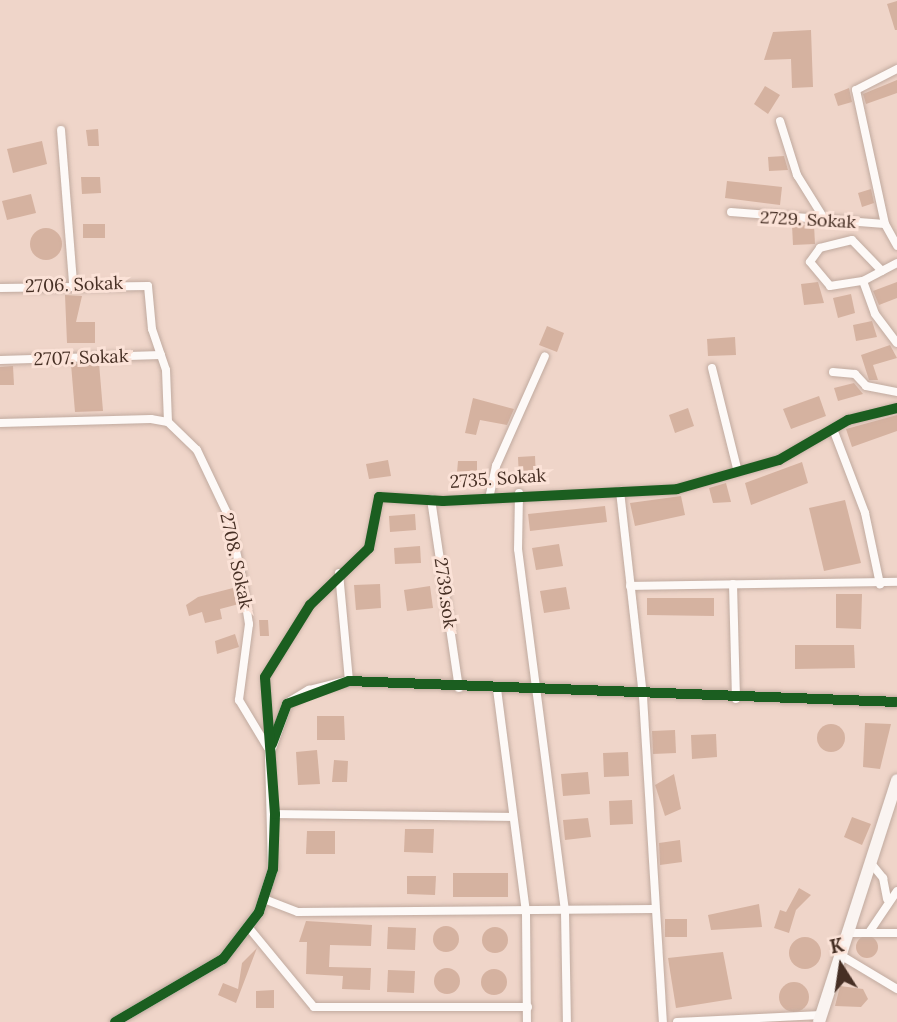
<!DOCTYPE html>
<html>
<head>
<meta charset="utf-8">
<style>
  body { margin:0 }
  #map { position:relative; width:897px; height:1022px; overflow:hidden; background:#efd5c9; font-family:Lora,serif }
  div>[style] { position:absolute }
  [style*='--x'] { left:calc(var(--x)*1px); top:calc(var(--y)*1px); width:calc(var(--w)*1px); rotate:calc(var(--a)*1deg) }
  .building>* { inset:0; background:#d5b2a0 }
  .round { border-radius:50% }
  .roads { filter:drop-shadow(0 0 2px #c0aa9f) drop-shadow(0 0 2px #c0aa9f) }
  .minor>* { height:8px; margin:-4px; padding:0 4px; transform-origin:4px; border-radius:4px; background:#fdf9f7 }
  .tertiary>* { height:10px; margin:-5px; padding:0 5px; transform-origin:5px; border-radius:5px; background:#fdf9f7 }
  .secondary>* { height:12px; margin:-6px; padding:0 6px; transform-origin:6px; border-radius:6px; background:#faf4f1 }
  .cycleway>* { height:10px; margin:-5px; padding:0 5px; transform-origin:5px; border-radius:5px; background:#1b5e20 }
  span { translate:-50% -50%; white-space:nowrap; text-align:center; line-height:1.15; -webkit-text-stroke:6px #fbe2d7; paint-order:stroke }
  .street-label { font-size:18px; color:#462f24 }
  .north { position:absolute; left:806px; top:931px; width:70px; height:70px; -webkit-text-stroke:5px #fbe2d7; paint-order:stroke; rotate:348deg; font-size:19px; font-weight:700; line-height:28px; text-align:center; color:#462f24 }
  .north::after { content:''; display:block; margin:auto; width:24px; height:32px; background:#462f24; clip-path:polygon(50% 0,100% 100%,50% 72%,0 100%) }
</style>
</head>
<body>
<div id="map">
  <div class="building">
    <div style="clip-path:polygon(897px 1px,897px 30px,895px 30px,887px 4px)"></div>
    <div style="clip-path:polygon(811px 30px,813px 87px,792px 88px,791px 59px,764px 60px,773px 32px)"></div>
    <div style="clip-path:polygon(897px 80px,897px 93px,866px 104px,863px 94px)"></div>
    <div style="clip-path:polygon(765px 86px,780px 95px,768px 114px,754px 104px)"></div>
    <div style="clip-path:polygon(849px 88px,852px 102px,838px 106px,834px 94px)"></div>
    <div style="clip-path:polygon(98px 129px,99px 146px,88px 146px,86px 130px)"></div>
    <div style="clip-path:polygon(42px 141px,47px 164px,13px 173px,7px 149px)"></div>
    <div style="clip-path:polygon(784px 156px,788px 170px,769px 171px,768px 157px)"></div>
    <div style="clip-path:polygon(81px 177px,100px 177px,101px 193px,82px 194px)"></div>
    <div style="clip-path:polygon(727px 181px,782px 187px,780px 205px,725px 198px)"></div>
    <div style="clip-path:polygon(871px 189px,874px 203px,862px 207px,858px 193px)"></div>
    <div style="clip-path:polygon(31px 194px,36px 213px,7px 220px,2px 201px)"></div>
    <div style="clip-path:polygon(83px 224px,105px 224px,105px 238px,83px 238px)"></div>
    <div style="clip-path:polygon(792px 225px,814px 225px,815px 244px,793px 245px)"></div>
    <div class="round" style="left:30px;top:228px;width:32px;height:32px"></div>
    <div style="clip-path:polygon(818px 282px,824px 303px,804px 305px,801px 284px)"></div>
    <div style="clip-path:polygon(897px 282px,897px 298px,879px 305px,873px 291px)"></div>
    <div style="clip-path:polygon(851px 294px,855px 313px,838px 318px,833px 298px)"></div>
    <div style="clip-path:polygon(65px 295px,82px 296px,76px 322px,95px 322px,95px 343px,67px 343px)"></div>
    <div style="clip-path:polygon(872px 321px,877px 337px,856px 341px,853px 325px)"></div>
    <div style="clip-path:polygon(547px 326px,564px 333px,557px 352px,539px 345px)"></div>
    <div style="clip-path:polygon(735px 337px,736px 355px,708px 356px,707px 339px)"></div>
    <div style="clip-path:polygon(890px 345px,897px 358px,873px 365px,878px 380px,869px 380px,861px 355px)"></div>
    <div style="clip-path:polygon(99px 363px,103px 411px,75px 412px,71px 364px)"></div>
    <div style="clip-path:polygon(13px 366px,14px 385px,0 385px,0 367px)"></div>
    <div style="clip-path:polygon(854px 383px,863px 394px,838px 401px,834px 388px)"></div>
    <div style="clip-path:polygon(819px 396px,826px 416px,791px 429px,783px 409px)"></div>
    <div style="clip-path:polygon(473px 398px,514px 409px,507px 425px,480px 420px,476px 435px,465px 433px)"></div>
    <div style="clip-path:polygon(688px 408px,694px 426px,675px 433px,669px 415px)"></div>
    <div style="clip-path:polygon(897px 415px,897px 431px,852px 447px,846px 429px)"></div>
    <div style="clip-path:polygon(535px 456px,536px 478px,519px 479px,518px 457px)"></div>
    <div style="clip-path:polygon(388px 460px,391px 476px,369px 479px,366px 464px)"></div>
    <div style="clip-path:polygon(458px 461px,477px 461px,477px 484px,456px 484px)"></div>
    <div style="clip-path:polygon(802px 462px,808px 483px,751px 505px,745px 483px)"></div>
    <div style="clip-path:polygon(726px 483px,731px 502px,713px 503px,709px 488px)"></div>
    <div style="clip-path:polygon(681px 496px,685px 515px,635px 526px,630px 503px)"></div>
    <div style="clip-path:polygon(845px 500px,861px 563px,824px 571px,809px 508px)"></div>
    <div style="clip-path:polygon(605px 506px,607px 522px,530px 531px,528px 514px)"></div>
    <div style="clip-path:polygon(415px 514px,416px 530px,390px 532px,389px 516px)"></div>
    <div style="clip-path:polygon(559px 544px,563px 566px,536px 570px,532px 548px)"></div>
    <div style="clip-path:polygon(420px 546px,421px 563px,395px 564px,394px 548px)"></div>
    <div style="clip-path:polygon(380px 584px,381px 608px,356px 610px,354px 585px)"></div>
    <div style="clip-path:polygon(430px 586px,433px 608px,407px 611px,404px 590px)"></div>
    <div style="clip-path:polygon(237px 587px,239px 604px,220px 609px,222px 619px,205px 623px,202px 612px,189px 616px,186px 605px,198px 597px)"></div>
    <div style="clip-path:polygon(566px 587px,570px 609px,544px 613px,540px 591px)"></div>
    <div style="clip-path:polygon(836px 594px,862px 594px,861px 629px,836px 628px)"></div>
    <div style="clip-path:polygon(647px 598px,714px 598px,714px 616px,647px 615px)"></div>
    <div style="clip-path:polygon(259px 620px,268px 620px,269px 636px,260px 636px)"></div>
    <div style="clip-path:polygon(235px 634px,239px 647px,217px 654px,215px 641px)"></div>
    <div style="clip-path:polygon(795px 645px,854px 645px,855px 668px,795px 669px)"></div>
    <div style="clip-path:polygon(317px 716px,344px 716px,345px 740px,317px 740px)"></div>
    <div style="clip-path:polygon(865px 723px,891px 724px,880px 769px,863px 767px)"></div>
    <div class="round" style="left:817px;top:724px;width:28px;height:28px"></div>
    <div style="clip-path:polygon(675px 730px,676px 753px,653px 754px,652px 731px)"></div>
    <div style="clip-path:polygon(716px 734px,717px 757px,692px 759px,691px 735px)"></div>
    <div style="clip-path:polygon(317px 750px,320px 784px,298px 785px,296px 752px)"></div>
    <div style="clip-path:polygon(628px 752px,629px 776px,604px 777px,603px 753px)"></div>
    <div style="clip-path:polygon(334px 760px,348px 761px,347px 782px,332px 782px)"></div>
    <div style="clip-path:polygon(588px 772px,590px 794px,563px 796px,561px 774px)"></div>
    <div style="clip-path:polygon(674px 774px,681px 809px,665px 816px,655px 785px)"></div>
    <div style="clip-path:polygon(632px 800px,633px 824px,610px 825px,609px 801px)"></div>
    <div style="clip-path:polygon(852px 817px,871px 824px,862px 845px,844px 837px)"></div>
    <div style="clip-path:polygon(588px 818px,591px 837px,565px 840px,563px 820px)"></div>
    <div style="clip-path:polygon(405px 829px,434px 829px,433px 853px,404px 852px)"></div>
    <div style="clip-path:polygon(307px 831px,335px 831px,335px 854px,306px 854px)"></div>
    <div style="clip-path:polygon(680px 840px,682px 862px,660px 865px,659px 843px)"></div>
    <div style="clip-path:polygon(453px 873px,508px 873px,508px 897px,453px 897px)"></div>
    <div style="clip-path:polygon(407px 876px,436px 876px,435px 895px,407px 894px)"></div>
    <div style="clip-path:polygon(799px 888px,811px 895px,796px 910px,789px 933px,774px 928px,780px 910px,786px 912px)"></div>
    <div style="clip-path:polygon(759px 904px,762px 927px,711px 930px,708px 915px)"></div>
    <div style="clip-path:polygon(665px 919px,687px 919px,687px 937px,665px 937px)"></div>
    <div style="clip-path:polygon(306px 921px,372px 925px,371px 946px,330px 945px,329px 967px,371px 968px,370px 990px,342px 989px,343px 976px,306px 974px,307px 942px,299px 942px)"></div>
    <div class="round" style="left:433px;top:926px;width:26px;height:26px"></div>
    <div style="clip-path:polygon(388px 927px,416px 928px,415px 950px,387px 949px)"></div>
    <div class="round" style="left:482px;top:927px;width:26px;height:26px"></div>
    <div class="round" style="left:856px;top:936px;width:22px;height:22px"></div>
    <div class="round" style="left:789px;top:937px;width:32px;height:32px"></div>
    <div style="clip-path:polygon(257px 948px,236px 1003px,218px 995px,223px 983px,238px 989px,242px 963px)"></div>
    <div style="clip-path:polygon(723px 952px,732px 999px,676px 1008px,668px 958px)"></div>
    <div class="round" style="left:434px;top:968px;width:26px;height:26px"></div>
    <div class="round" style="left:481px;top:969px;width:26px;height:26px"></div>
    <div style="clip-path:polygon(388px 970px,415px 971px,414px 993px,387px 992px)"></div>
    <div class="round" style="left:779px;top:982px;width:30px;height:30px"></div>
    <div style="clip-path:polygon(840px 986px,863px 989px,868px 999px,861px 1007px,835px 1006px)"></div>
    <div style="clip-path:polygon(274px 990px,274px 1008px,256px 1008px,256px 991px)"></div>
  </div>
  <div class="roads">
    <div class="minor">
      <div style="--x:897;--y:69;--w:46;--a:152.9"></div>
      <div style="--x:856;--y:90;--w:137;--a:77.8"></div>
      <div style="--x:885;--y:224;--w:25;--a:61"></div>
      <div style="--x:780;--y:121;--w:57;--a:72.5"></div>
      <div style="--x:797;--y:175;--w:53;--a:58.1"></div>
      <div style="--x:61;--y:130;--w:154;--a:85.5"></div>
      <div style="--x:731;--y:212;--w:154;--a:4.5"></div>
      <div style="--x:882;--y:271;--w:43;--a:-134.1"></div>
      <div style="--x:852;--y:240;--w:33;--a:166"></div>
      <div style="--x:820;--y:248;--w:17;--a:126"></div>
      <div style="--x:810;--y:262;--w:31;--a:50"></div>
      <div style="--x:830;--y:286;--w:33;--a:-9"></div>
      <div style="--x:863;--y:281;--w:35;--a:70"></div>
      <div style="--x:875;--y:314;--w:36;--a:53"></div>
      <div style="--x:863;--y:281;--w:38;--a:-28"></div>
      <div style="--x:0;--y:288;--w:148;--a:-0.8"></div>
      <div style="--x:148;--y:286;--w:43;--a:84.7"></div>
      <div style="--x:152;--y:329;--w:43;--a:71.1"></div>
      <div style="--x:166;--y:370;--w:52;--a:87.8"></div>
      <div style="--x:0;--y:360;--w:161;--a:-1.8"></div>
      <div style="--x:712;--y:368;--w:107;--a:76"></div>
      <div style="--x:833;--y:372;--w:22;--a:5"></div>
      <div style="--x:855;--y:374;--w:16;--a:47"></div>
      <div style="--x:866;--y:386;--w:32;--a:11"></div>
      <div style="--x:0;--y:423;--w:151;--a:-1.5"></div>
      <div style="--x:151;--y:419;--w:17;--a:10"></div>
      <div style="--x:168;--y:422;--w:40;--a:44"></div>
      <div style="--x:197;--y:450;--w:72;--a:64.5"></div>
      <div style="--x:228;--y:515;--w:59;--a:77.4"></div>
      <div style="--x:241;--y:573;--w:52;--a:81.1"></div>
      <div style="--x:249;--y:624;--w:77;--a:97.5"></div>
      <div style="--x:239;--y:700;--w:56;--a:58.9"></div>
      <div style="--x:833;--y:429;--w:90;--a:69.1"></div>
      <div style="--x:865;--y:513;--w:73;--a:78.1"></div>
      <div style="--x:620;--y:491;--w:207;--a:83.6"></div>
      <div style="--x:643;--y:697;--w:326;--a:86.5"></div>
      <div style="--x:519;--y:493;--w:56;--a:91"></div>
      <div style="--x:518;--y:549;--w:366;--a:82.6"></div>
      <div style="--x:565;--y:912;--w:110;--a:89"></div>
      <div style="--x:490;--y:494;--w:29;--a:-78"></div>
      <div style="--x:496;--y:466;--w:120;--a:-66"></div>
      <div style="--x:431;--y:499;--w:191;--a:81.6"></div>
      <div style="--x:339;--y:573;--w:108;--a:84.7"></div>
      <div style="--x:733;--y:584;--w:115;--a:88.5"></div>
      <div style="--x:630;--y:586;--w:267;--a:-0.9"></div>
      <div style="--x:497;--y:689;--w:226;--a:82.6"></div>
      <div style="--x:526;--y:913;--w:109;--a:89.5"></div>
      <div style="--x:270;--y:750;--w:73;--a:-93.9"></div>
      <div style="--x:265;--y:677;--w:85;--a:-58"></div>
      <div style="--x:310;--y:605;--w:82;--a:-44"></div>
      <div style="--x:369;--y:548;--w:52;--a:-78.9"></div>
      <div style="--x:379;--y:497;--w:64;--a:3.6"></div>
      <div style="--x:443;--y:501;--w:234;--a:-2.9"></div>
      <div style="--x:677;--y:489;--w:106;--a:-15.9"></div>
      <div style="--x:779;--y:460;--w:80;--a:-30.1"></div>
      <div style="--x:848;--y:420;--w:50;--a:-13.8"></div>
      <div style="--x:275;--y:814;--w:238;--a:0.7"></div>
      <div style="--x:870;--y:862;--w:21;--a:51"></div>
      <div style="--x:883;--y:878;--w:21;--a:79"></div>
      <div style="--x:264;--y:899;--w:36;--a:21"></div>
      <div style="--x:298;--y:912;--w:356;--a:-0.5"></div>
      <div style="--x:249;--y:928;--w:102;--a:50.6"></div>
      <div style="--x:314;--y:1007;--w:214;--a:0"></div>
      <div style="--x:870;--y:931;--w:48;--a:-56"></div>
      <div style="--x:847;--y:933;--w:50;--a:0"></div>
      <div style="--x:837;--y:953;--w:70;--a:31"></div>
      <div style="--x:677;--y:1022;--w:144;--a:-2.8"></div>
    </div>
    <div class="tertiary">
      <div style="--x:115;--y:1022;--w:125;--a:-30.3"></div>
      <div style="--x:223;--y:959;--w:59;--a:-52.5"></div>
      <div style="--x:259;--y:912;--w:45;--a:-72"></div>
      <div style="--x:273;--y:869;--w:118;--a:-91.5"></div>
      <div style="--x:270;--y:751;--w:50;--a:-70.1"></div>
      <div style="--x:287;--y:704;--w:26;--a:-31"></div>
      <div style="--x:309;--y:691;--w:41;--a:-14"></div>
      <div style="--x:349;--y:681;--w:548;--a:2.19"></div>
    </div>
    <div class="secondary">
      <div style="--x:819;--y:1022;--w:254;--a:-72.1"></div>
    </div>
  </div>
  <div class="cycleway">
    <div style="--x:272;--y:744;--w:43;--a:-69.4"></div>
    <div style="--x:287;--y:704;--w:66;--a:-20.4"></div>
    <div style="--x:349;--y:681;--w:548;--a:2.19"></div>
    <div style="--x:115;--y:1022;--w:125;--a:-30.3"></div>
    <div style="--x:223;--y:959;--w:59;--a:-52.5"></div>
    <div style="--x:259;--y:912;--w:45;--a:-72"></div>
    <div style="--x:273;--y:869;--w:55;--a:-87.9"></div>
    <div style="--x:275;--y:814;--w:137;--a:-94.2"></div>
    <div style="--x:265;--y:677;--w:85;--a:-58"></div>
    <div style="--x:310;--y:605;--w:82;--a:-44"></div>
    <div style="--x:369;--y:548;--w:52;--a:-78.9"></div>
    <div style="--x:379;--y:497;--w:64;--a:3.6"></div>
    <div style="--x:443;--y:501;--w:234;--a:-2.9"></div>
    <div style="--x:677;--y:489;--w:106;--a:-15.9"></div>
    <div style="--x:779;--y:460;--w:80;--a:-30.1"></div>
    <div style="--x:848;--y:420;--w:50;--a:-13.8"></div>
  </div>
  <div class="street-label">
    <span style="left:808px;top:220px;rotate:3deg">2729. Sokak</span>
    <span style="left:74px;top:285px;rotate:-2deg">2706. Sokak</span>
    <span style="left:81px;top:358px;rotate:-2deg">2707. Sokak</span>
    <span style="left:498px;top:479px;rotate:-4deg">2735. Sokak</span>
    <span style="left:236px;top:561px;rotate:78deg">2708. Sokak</span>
    <span style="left:445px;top:593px;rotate:82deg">2739.sok</span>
  </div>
  <div class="north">K</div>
</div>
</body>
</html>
